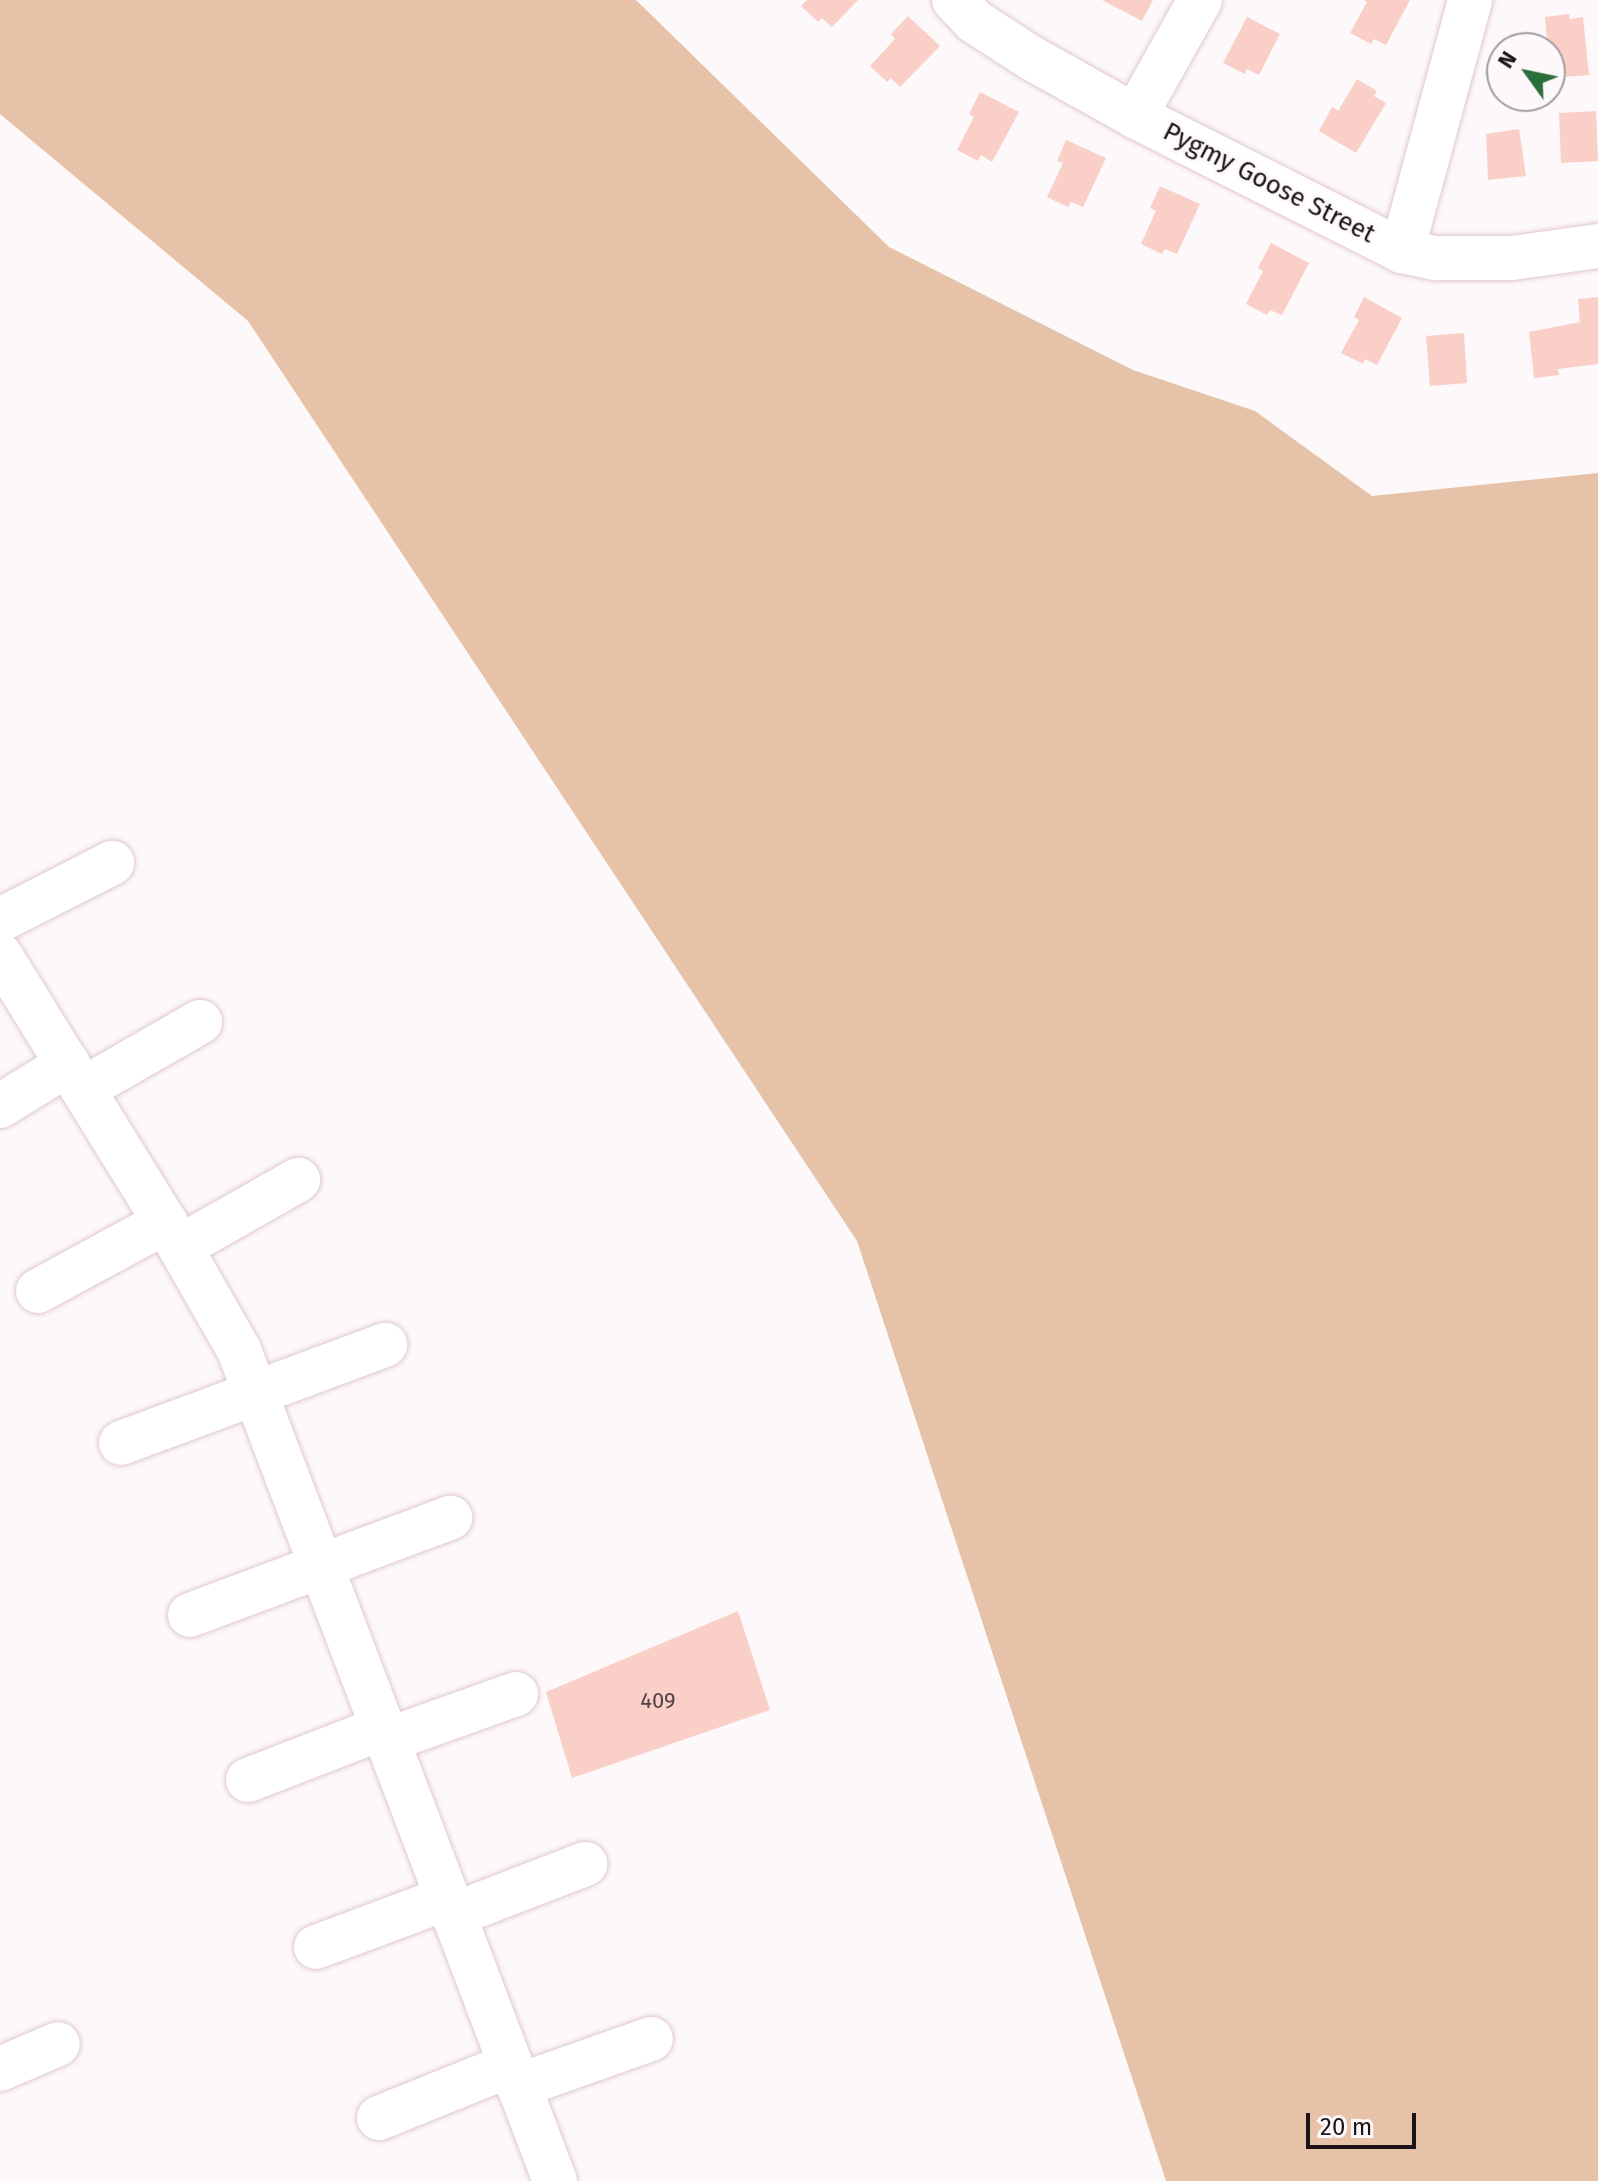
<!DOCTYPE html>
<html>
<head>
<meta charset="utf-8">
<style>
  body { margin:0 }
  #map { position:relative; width:1598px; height:2181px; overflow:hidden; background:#fdf8f9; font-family:"Fira Sans",sans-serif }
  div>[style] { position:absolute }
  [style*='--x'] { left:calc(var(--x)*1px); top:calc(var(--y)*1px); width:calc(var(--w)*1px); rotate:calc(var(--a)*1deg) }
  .green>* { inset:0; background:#e6c3a8 }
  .building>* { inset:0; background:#f9cfc8 }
  .roads { filter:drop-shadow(0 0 2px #e0c8ce) drop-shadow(0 0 2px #e0c8ce) }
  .minor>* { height:44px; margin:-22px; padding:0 22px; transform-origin:22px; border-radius:22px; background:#fff }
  span { translate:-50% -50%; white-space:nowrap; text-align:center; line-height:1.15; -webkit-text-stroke:6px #fdf8f9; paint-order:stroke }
  .number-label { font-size:22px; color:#534343 }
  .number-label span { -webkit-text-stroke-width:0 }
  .street-label { font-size:26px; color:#1c1417 }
  .north { position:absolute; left:1486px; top:32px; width:80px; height:80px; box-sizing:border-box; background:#fdf8f9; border:2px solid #a39d9f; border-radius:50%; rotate:303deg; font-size:22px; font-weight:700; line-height:32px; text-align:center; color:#1c1417 }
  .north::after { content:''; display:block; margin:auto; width:28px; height:36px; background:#2b703c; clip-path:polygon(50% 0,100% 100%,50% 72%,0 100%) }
  .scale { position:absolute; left:1306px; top:2113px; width:110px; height:36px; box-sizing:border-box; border:4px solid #1c1417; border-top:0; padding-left:10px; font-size:24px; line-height:28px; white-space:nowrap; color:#1c1417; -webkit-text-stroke:6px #fdf8f9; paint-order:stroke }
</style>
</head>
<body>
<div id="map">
  <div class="green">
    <div style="clip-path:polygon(0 0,636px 0,889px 247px,1133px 370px,1255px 411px,1372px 496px,1598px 473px,1598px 2181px,1166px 2181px,857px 1241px,248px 321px,0 114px)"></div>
  </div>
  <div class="building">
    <div style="clip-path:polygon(807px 0,858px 0,832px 27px,822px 18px,818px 22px,801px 6px)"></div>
    <div style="clip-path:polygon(1102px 0,1153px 0,1142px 21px)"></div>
    <div style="clip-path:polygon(1364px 0,1410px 0,1386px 45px,1374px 39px,1371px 44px,1350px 33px,1367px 2px)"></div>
    <div style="clip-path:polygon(1569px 14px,1570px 19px,1583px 17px,1589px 75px,1550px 78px,1545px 17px)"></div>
    <div style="clip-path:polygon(908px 16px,940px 46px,900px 87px,891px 78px,887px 82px,870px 66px,895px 39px,891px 34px)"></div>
    <div style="clip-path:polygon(1247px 17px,1280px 34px,1259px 75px,1247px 69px,1245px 74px,1223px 63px)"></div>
    <div style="clip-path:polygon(1357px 79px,1377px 91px,1374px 96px,1386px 103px,1356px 153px,1319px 131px,1332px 107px,1338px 111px)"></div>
    <div style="clip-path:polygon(980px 92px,1019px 112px,992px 162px,981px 155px,978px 161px,957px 150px,974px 117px,969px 114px)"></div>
    <div style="clip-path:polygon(1596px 111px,1598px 161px,1561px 163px,1559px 113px)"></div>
    <div style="clip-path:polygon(1519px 129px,1526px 176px,1488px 180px,1486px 134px)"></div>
    <div style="clip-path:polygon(1066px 140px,1106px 158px,1083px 207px,1071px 202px,1068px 207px,1047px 197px,1063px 163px,1057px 161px)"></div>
    <div style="clip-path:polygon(1160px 186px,1200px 204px,1177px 254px,1165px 249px,1162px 254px,1141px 244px,1156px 211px,1150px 208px)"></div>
    <div style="clip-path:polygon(1271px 243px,1309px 263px,1282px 315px,1270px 310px,1267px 315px,1246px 304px,1263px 271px,1258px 268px)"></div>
    <div style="clip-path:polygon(1364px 297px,1402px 318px,1377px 365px,1365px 359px,1363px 364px,1341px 353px,1359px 320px,1354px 317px)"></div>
    <div style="clip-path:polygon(1598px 297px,1598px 364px,1558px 369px,1559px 375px,1534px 378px,1529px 332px,1580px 322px,1578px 299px)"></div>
    <div style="clip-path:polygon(1464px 333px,1467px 383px,1430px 386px,1426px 336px)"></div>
    <div style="clip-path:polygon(738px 1611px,770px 1710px,572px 1778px,546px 1692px)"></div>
  </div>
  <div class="roads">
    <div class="minor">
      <div style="--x:954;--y:0;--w:29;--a:46"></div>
      <div style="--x:974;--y:21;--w:70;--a:32.8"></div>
      <div style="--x:1033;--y:59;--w:117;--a:29.2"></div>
      <div style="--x:1135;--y:116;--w:299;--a:26.8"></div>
      <div style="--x:1402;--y:251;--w:35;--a:12"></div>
      <div style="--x:1436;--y:258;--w:76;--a:0"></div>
      <div style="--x:1512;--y:258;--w:87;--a:-7.9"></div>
      <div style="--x:1135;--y:116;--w:133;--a:-60.7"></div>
      <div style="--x:1402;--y:251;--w:260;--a:-74.8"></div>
      <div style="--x:0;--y:920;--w:126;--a:-27"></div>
      <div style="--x:0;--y:955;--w:343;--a:58.3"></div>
      <div style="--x:180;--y:1247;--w:119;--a:60.2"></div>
      <div style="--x:239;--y:1350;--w:889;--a:69.18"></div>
      <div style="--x:83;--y:1089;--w:135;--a:-29.8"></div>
      <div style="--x:0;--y:1106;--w:80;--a:-31.7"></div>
      <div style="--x:180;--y:1247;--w:136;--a:-29.6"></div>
      <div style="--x:38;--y:1291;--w:145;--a:-28.5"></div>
      <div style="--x:121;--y:1443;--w:282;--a:-20.4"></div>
      <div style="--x:190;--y:1615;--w:278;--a:-20.5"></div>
      <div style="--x:387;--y:1740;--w:137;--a:-19.6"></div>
      <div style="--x:248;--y:1780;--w:144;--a:-21.2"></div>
      <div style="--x:453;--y:1915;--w:142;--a:-21.1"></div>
      <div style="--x:316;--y:1947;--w:140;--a:-20.5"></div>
      <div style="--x:0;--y:2069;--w:63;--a:-23.3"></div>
      <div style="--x:518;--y:2086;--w:141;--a:-19.5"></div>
      <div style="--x:379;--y:2118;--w:141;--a:-22"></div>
    </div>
  </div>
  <div class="number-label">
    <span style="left:658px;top:1701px">409</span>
  </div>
  <div class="street-label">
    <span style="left:1269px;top:183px;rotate:27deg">Pygmy Goose Street</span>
  </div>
  <div class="north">N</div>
  <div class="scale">20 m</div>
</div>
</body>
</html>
